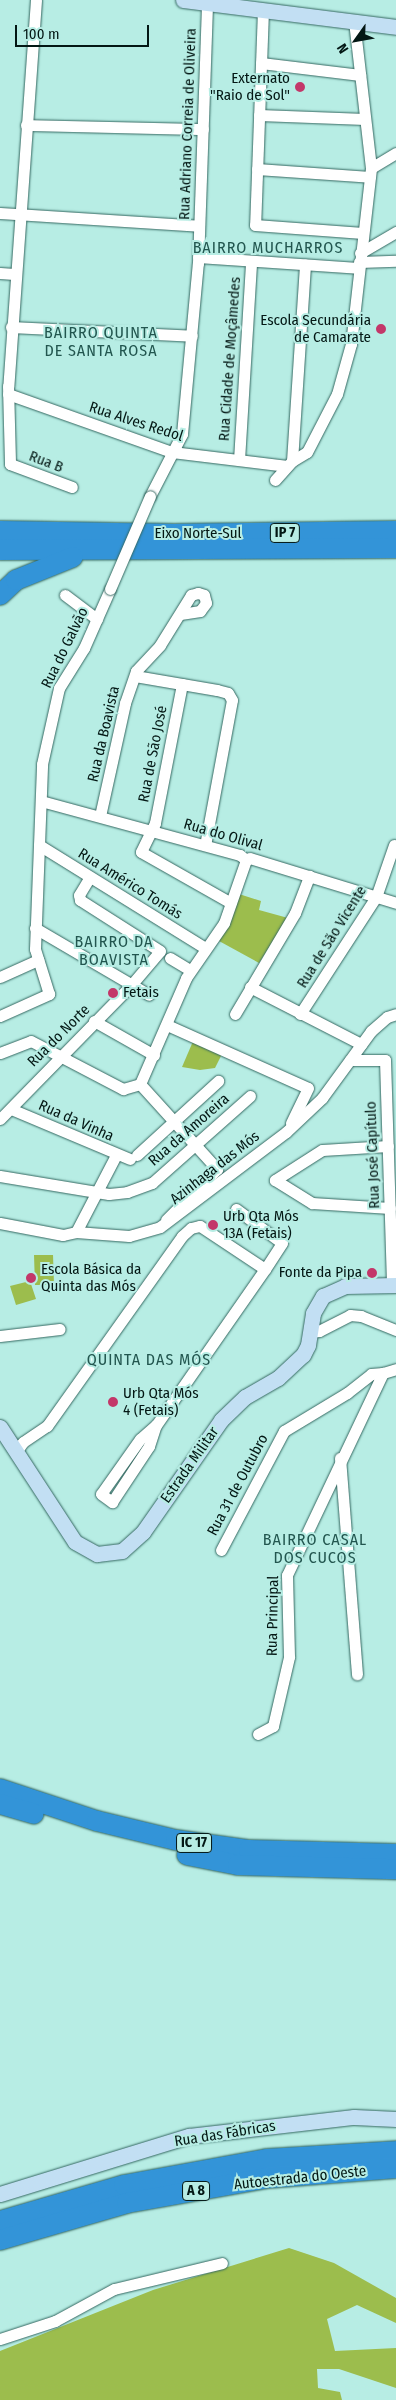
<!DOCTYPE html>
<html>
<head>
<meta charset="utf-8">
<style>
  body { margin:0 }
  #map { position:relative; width:396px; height:2400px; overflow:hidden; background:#b7ede4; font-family:"Fira Sans Condensed",sans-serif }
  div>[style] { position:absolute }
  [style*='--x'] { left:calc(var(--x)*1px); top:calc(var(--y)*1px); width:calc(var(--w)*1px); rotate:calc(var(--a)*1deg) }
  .green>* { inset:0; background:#9cbd4d }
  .roads { filter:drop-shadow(0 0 1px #356861) drop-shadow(0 0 1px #356861) }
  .street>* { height:11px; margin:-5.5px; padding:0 5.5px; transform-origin:5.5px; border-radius:5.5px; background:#fff }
  .secondary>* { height:15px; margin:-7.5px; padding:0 7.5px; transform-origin:7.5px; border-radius:7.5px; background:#c2dff3 }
  .highway>* { height:20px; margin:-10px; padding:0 10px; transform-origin:10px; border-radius:10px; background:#3394d8 }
  .bridges { filter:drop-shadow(0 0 1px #356861) drop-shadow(0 0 1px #356861) }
  .street-bridge>* { height:11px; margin:-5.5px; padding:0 5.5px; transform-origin:5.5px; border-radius:5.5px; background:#fff }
  .dots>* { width:14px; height:14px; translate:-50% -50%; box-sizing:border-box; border:2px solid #b7ede4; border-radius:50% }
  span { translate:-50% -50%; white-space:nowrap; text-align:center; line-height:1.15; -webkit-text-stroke:4px #b7ede4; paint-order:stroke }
  .shield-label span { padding:1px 4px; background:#b7ede4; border:1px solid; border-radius:4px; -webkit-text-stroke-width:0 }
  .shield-label { font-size:14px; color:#031714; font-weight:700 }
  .poi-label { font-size:15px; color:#031714 }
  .right { translate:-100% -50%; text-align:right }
  .left { translate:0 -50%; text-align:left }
  .street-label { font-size:15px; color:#031714 }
  .neighbourhood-label { font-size:16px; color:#22564f; letter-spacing:1px }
  .north { position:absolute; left:331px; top:15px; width:50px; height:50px; -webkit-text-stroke:4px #b7ede4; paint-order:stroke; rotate:238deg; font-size:14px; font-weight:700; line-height:20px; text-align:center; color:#031714 }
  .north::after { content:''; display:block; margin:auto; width:18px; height:22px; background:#031714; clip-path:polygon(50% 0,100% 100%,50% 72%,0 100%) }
  .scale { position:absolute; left:15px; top:25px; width:134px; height:22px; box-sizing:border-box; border:2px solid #031714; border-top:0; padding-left:6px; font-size:15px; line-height:18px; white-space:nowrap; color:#031714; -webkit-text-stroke:4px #b7ede4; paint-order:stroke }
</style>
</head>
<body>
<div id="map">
  <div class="green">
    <div style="clip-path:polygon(239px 894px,261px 901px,259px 910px,288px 918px,259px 963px,219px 941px)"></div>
    <div style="clip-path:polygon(194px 1039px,223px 1052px,215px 1068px,200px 1070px,182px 1067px)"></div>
    <div style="clip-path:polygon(34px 1255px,53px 1255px,54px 1285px,35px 1285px)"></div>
    <div style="clip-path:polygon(30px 1281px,36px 1299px,16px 1305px,10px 1286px)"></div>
    <div style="clip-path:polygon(289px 2248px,334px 2263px,396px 2298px,396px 2323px,357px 2305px,327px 2319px,335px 2351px,396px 2348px,396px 2388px,339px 2369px,317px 2369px,318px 2388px,340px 2392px,342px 2400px,0 2400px,0 2351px,153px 2290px)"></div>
  </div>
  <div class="roads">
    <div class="street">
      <div style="--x:36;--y:0;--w:387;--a:94.1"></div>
      <div style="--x:8;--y:386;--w:78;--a:88.5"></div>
      <div style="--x:10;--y:464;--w:66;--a:20.4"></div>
      <div style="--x:263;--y:10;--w:215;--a:92.1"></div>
      <div style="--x:255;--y:225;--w:108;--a:4.2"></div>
      <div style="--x:261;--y:63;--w:100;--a:6.9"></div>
      <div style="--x:259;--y:115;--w:106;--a:2.2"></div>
      <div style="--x:26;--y:125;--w:177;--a:1.3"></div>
      <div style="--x:371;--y:168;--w:29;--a:-31"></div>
      <div style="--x:257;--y:169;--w:113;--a:4"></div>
      <div style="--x:0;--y:213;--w:199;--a:3.7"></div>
      <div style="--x:360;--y:253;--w:42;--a:-30.3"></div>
      <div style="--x:198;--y:257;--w:160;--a:3.9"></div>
      <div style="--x:359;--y:262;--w:37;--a:-2"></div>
      <div style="--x:0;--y:273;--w:14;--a:4"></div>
      <div style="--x:11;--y:327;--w:181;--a:2.8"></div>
      <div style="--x:8;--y:394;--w:174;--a:19.5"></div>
      <div style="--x:172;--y:452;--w:116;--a:6.9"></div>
      <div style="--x:239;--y:460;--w:199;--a:-86.5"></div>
      <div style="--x:292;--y:461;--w:197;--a:-86.2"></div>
      <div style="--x:275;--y:480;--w:25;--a:-48"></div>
      <div style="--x:292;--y:461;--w:17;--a:-31"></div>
      <div style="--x:307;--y:452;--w:65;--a:-62.7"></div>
      <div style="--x:337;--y:394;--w:52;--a:-74.4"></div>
      <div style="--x:351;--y:344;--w:177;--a:-83.5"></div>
      <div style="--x:371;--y:168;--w:147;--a:-96.6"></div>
      <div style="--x:150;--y:496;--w:70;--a:-62.7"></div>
      <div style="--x:182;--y:434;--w:172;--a:-84.7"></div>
      <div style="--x:198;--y:263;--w:263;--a:-88"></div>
      <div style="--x:65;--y:595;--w:40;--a:37"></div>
      <div style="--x:135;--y:676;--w:83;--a:9.7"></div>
      <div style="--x:217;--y:690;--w:11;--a:15"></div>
      <div style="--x:228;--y:693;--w:8;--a:60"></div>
      <div style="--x:232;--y:700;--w:147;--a:100.5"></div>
      <div style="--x:182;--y:684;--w:142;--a:101"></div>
      <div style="--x:155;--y:823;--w:32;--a:116"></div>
      <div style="--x:141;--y:852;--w:103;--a:29.5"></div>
      <div style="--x:41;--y:801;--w:206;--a:15.2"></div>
      <div style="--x:240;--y:855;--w:8;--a:40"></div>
      <div style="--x:246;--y:860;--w:4;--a:-27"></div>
      <div style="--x:250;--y:858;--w:153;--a:17.1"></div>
      <div style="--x:100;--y:816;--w:116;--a:-77.5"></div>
      <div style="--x:125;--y:703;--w:34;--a:-71"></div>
      <div style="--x:136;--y:671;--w:35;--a:-47"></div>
      <div style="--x:160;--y:645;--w:59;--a:-58.2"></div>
      <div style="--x:191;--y:595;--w:7;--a:-16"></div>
      <div style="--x:198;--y:593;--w:6;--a:18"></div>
      <div style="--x:204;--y:595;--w:8;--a:76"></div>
      <div style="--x:206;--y:603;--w:10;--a:127"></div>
      <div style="--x:200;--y:611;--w:20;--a:171"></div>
      <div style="--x:39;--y:845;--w:195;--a:31.8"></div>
      <div style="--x:35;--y:928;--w:132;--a:30.4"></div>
      <div style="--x:170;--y:958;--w:23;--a:31"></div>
      <div style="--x:0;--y:977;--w:42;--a:-24.1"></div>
      <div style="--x:250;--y:987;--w:125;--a:27.2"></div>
      <div style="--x:235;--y:1014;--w:117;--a:-59.3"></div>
      <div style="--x:295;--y:913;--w:40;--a:-69"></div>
      <div style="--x:300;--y:1014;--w:140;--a:-57"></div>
      <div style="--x:376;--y:897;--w:55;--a:-70.9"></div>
      <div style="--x:0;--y:1016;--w:54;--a:-24.2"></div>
      <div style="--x:49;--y:994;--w:47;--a:-107.3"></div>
      <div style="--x:35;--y:949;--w:185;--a:-87.8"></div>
      <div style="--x:42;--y:764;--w:78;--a:-77.4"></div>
      <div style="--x:59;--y:688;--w:47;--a:-58"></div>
      <div style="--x:84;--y:648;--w:64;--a:-66.2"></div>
      <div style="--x:94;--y:1021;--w:69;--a:29.5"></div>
      <div style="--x:167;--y:1025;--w:154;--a:24.1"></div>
      <div style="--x:308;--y:1088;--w:39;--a:116"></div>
      <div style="--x:0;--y:1053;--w:33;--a:-21"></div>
      <div style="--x:31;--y:1041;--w:104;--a:27.6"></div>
      <div style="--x:123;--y:1089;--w:18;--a:-16"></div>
      <div style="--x:350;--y:1060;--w:35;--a:0"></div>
      <div style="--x:385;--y:1060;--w:225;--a:88.2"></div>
      <div style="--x:140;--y:1084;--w:116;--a:-66.5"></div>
      <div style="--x:186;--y:978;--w:67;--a:-55.4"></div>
      <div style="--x:224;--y:923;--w:67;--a:-70.8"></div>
      <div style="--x:140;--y:1084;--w:115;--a:47.8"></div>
      <div style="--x:217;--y:1169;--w:72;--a:135"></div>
      <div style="--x:11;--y:1109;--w:129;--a:22.8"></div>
      <div style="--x:0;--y:1119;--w:189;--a:-45.6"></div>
      <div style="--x:132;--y:984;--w:43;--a:-49.7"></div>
      <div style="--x:160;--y:951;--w:95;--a:-147.5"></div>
      <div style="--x:80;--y:900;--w:5;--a:-101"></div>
      <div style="--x:79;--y:895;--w:21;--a:-59"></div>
      <div style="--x:388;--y:1146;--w:66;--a:176.5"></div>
      <div style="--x:322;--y:1150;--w:56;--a:147.4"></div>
      <div style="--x:275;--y:1180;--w:44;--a:31.9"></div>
      <div style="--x:312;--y:1203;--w:78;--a:3.7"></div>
      <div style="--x:137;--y:1155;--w:110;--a:-42.4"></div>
      <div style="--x:0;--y:1176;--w:110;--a:9.4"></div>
      <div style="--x:109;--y:1194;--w:18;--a:-6"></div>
      <div style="--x:127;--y:1192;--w:27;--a:-20"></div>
      <div style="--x:152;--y:1183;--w:131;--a:-41.6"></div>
      <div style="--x:236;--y:1209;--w:57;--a:36.5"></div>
      <div style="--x:282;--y:1243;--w:31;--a:123"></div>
      <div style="--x:0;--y:1223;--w:64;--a:10.8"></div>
      <div style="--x:63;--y:1235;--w:13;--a:-13"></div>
      <div style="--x:76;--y:1232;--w:53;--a:4.3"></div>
      <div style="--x:129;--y:1236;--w:32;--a:-16"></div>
      <div style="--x:160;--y:1227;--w:158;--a:-37"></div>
      <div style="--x:286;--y:1132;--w:50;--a:-43.4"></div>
      <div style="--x:322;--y:1098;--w:83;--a:-53.8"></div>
      <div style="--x:371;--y:1031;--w:21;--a:-41"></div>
      <div style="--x:387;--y:1017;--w:9;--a:-18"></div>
      <div style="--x:76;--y:1232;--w:87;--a:-62.5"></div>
      <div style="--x:309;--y:1332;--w:10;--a:-6"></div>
      <div style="--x:319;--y:1331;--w:35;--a:-27"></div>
      <div style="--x:350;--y:1315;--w:11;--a:5"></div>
      <div style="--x:361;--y:1316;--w:38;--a:22"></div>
      <div style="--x:0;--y:1336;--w:60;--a:-6.7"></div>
      <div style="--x:16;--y:1452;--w:12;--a:-55"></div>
      <div style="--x:23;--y:1442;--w:29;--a:-34"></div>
      <div style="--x:47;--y:1426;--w:233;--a:-54.6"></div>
      <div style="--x:182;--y:1236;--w:12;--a:-42"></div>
      <div style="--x:191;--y:1228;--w:9;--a:-13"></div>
      <div style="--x:200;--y:1226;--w:78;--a:33.5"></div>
      <div style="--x:265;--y:1269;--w:190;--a:124.9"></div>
      <div style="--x:156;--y:1425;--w:21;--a:139"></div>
      <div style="--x:140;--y:1439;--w:67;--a:125.3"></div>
      <div style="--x:101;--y:1494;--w:14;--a:36"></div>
      <div style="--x:112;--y:1502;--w:67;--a:-56.5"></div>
      <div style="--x:149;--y:1446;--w:22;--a:-72"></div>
      <div style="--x:340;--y:1458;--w:217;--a:85.5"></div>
      <div style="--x:221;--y:1550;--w:135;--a:-62.1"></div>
      <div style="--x:284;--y:1431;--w:74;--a:-31.1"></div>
      <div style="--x:347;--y:1393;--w:31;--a:-38"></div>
      <div style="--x:371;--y:1374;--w:12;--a:-5"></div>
      <div style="--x:258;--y:1734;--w:17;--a:-28"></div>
      <div style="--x:273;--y:1726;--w:71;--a:-76.9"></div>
      <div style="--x:289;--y:1657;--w:82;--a:-91.4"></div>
      <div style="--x:287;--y:1575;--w:224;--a:-64.6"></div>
      <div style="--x:383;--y:1373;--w:14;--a:-17"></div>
      <div style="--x:0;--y:2339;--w:58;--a:-18.1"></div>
      <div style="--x:55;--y:2321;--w:67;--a:-28.5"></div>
      <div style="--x:114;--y:2289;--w:111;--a:-13.5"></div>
    </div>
    <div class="secondary">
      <div style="--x:183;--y:0;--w:215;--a:7.2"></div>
      <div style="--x:0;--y:1427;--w:137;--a:56.9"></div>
      <div style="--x:75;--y:1542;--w:25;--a:29"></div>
      <div style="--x:97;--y:1554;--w:25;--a:-7"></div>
      <div style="--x:122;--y:1551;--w:28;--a:-42"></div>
      <div style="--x:143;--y:1532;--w:136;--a:-55.1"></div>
      <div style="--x:221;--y:1420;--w:33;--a:-44"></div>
      <div style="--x:245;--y:1397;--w:38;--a:-30"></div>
      <div style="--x:278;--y:1378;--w:34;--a:-43"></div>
      <div style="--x:303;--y:1355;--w:11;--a:-63"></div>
      <div style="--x:308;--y:1345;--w:32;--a:-81"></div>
      <div style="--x:313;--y:1313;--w:20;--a:-60"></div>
      <div style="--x:323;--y:1296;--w:24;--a:-24"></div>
      <div style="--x:345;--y:1286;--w:51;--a:-1.1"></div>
      <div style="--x:0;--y:2194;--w:198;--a:-17.1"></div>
      <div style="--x:189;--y:2136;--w:166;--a:-6.6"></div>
      <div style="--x:354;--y:2117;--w:42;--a:2.7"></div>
    </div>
    <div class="highway">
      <div style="--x:0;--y:531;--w:174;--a:1"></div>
      <div style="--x:174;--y:534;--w:222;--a:-0.8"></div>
      <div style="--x:0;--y:550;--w:396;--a:-0.3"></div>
      <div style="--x:0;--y:595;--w:22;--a:-43"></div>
      <div style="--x:16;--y:580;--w:61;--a:-22"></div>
      <div style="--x:0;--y:1789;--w:102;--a:18.3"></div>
      <div style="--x:97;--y:1821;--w:81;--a:13.5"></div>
      <div style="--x:176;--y:1840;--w:74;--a:7.8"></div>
      <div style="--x:249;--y:1850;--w:147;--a:1.6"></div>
      <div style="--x:0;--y:1804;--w:35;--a:16"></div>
      <div style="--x:187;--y:1855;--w:52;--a:11.1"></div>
      <div style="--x:238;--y:1865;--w:158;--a:1.5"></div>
      <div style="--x:0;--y:2221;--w:129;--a:-16.2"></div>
      <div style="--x:124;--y:2185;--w:145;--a:-10.3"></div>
      <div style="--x:267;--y:2159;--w:129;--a:-3.5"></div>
      <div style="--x:0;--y:2240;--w:132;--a:-16.2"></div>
      <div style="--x:127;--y:2203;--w:143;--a:-10.1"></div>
      <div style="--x:268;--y:2178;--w:128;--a:-4.5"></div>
    </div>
  </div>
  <div class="bridges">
    <div class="street-bridge">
      <div style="--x:110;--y:589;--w:101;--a:-66.7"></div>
    </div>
  </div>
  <div class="dots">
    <div style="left:300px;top:87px;background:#c33769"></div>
    <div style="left:381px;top:329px;background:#c33769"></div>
    <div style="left:113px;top:993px;background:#c33769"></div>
    <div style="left:213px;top:1225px;background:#c33769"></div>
    <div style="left:372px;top:1273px;background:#c33769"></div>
    <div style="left:31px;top:1278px;background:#c33769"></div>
    <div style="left:113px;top:1402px;background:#c33769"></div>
  </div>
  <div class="shield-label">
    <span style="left:285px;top:533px">IP 7</span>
    <span style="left:194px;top:1843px">IC 17</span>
    <span style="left:196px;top:2191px">A 8</span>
  </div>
  <div class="poi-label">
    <span class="right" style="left:290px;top:87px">Externato<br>"Raio de Sol"</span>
    <span class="right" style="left:371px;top:329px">Escola Secundária<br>de Camarate</span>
    <span class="left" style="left:123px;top:993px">Fetais</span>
    <span class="left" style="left:223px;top:1225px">Urb Qta Mós<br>13A (Fetais)</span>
    <span class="left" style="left:41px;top:1278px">Escola Básica da<br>Quinta das Mós</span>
    <span class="right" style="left:362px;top:1273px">Fonte da Pipa</span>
    <span class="left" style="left:123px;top:1402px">Urb Qta Mós<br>4 (Fetais)</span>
  </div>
  <div class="street-label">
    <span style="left:188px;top:124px;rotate:-88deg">Rua Adriano Correia de Oliveira</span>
    <span style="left:230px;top:359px;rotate:-86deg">Rua Cidade de Moçâmedes</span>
    <span style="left:136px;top:422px;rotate:18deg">Rua Alves Redol</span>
    <span style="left:46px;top:462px;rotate:21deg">Rua B</span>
    <span style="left:198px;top:534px">Eixo Norte-Sul</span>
    <span style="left:65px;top:648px;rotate:-64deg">Rua do Galvão</span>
    <span style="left:104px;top:734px;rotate:-77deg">Rua da Boavista</span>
    <span style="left:153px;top:754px;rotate:-79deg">Rua de São José</span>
    <span style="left:223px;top:835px;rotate:16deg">Rua do Olival</span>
    <span style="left:130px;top:884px;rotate:32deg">Rua Américo Tomás</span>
    <span style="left:332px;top:937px;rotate:-58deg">Rua de São Vicente</span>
    <span style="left:59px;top:1036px;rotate:-45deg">Rua do Norte</span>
    <span style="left:76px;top:1121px;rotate:24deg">Rua da Vinha</span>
    <span style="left:189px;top:1130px;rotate:-41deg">Rua da Amoreira</span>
    <span style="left:373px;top:1155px;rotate:-92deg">Rua José Capítulo</span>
    <span style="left:215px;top:1168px;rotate:-38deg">Azinhaga das Mós</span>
    <span style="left:190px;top:1465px;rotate:-55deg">Estrada Militar</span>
    <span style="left:238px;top:1485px;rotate:-62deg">Rua 31 de Outubro</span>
    <span style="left:273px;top:1616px;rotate:-89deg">Rua Principal</span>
    <span style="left:225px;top:2134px;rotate:-9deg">Rua das Fábricas</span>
    <span style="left:300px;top:2178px;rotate:-6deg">Autoestrada do Oeste</span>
  </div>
  <div class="neighbourhood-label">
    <span style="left:268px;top:248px">BAIRRO MUCHARROS</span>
    <span style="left:101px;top:342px">BAIRRO QUINTA<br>DE SANTA ROSA</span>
    <span style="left:114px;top:951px">BAIRRO DA<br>BOAVISTA</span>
    <span style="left:149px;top:1360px">QUINTA DAS MÓS</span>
    <span style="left:315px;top:1549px">BAIRRO CASAL<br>DOS CUCOS</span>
  </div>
  <div class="north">N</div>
  <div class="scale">100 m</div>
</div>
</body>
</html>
